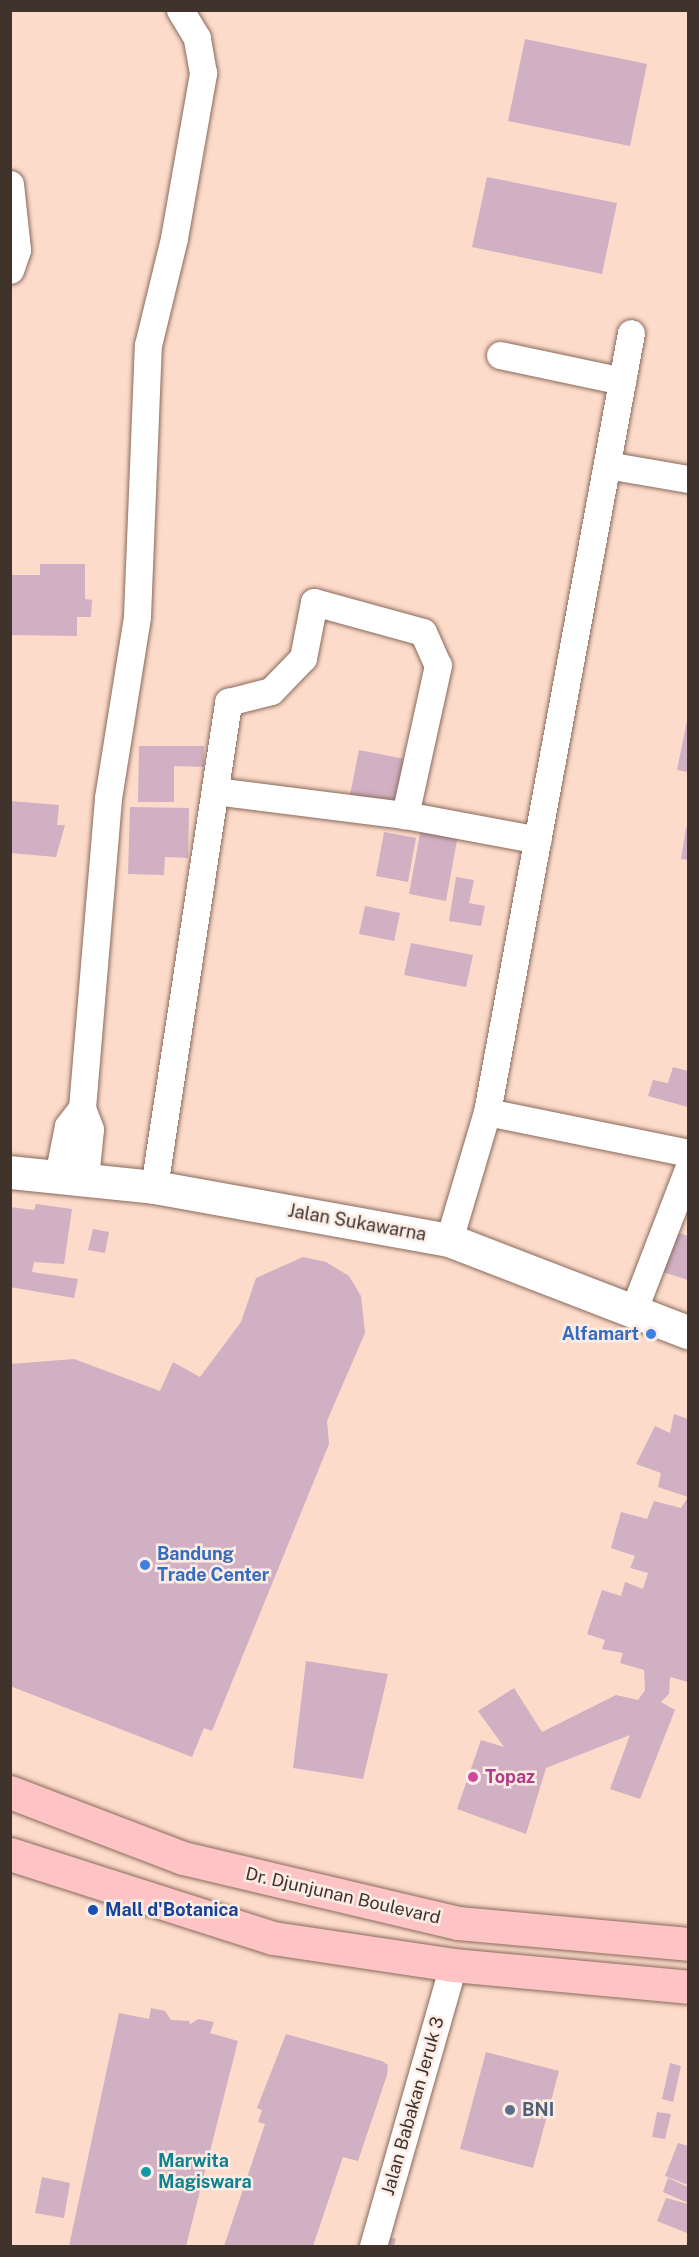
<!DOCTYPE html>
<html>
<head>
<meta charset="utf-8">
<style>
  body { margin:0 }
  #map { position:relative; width:699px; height:2257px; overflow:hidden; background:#fddbca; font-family:"Public Sans",sans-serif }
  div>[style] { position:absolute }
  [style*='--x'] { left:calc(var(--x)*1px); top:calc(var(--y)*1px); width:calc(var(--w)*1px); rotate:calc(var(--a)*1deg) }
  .building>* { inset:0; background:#d0b0c2 }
  .roads { filter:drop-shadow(0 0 2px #886a5c) drop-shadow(0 0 2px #886a5c) }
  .minor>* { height:27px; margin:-13.5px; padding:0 13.5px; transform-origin:13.5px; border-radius:13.5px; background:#fff }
  .tertiary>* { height:33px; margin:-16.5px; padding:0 16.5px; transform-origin:16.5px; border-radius:16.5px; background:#fff }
  .trunk>* { height:33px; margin:-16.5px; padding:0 16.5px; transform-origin:16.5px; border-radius:16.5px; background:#fec3c4 }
  .dots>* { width:16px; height:16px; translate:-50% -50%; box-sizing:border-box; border:3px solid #fbede6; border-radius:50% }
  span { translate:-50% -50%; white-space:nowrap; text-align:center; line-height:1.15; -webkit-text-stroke:5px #fbede6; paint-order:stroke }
  .street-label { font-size:18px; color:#40332c }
  .shop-label { font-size:18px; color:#366cbe; font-weight:700 }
  .right { translate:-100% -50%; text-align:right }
  .left { translate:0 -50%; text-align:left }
  .hotel-label { font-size:18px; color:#b23c85; font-weight:700 }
  .transit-label { font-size:18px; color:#164399; font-weight:700 }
  .service-label { font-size:18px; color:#4e5e75; font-weight:700 }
  .culture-label { font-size:18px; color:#0d838f; font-weight:700 }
  .frame { position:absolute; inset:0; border:12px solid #40332c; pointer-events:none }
</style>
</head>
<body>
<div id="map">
  <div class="building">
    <div style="clip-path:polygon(525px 39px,647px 64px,630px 146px,508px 121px)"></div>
    <div style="clip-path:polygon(487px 177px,617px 203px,602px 274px,472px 247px)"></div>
    <div style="clip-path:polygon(40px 564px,85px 564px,85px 599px,92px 600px,91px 617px,77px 617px,77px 636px,10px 635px,10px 575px,40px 575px)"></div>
    <div style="clip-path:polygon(687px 721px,688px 721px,688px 772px,677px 770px)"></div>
    <div style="clip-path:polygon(139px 746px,204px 746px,204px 767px,174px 766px,174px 802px,138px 802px)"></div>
    <div style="clip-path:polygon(359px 750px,405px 759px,396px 809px,349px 800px)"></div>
    <div style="clip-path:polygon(10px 801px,59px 805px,57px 825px,65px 825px,56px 857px,10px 853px)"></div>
    <div style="clip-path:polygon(130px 807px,189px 808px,188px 858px,165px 857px,164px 875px,128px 874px)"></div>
    <div style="clip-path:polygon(422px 823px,459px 829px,446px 901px,409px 894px)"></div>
    <div style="clip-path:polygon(686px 828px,688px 829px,688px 860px,681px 859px)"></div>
    <div style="clip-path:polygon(384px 832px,416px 838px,408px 882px,376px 876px)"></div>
    <div style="clip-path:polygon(456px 877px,474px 880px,469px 903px,485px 906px,481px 926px,449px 921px)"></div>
    <div style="clip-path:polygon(365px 906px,400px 913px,394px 941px,359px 934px)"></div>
    <div style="clip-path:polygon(411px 943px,473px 955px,466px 987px,404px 975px)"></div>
    <div style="clip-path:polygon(673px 1067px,688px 1071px,688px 1107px,648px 1096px,653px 1080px,668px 1083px)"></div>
    <div style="clip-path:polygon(36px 1204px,72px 1209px,64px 1264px,34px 1262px,32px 1272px,78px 1279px,74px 1298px,10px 1287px,10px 1207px,34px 1210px)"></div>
    <div style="clip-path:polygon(93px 1229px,109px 1232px,105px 1253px,88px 1250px)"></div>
    <div style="clip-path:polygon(677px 1232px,688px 1236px,688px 1280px,663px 1272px)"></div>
    <div style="clip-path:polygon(303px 1257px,326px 1262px,349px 1276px,361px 1296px,365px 1333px,327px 1421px,329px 1444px,212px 1731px,204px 1728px,192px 1757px,10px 1686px,10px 1364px,74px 1359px,160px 1391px,173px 1362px,200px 1377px,241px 1322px,256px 1278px)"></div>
    <div style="clip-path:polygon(674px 1414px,688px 1419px,688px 1682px,670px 1677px,669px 1694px,661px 1702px,675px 1710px,640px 1799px,610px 1789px,630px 1735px,546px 1768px,526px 1834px,457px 1809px,481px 1740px,504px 1747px,478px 1711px,514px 1688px,542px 1732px,616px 1695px,638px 1700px,645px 1690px,644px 1670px,620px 1663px,623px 1653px,602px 1649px,605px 1640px,587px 1634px,602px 1590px,621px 1596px,625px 1582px,643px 1589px,648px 1573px,630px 1568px,635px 1556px,611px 1548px,621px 1512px,647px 1519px,654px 1501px,681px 1508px,688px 1497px,658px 1487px,661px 1473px,636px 1464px,655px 1426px,670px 1433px)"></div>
    <div style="clip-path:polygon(306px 1661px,388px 1674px,363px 1779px,293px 1768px)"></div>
    <div style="clip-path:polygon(151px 2008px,165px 2011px,171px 2020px,190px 2021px,189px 2025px,198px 2019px,214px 2022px,210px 2033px,238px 2041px,186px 2246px,69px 2246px,119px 2013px,149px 2019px)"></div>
    <div style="clip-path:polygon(286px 2034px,382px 2061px,388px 2065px,387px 2075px,358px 2161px,343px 2157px,313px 2246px,224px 2246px,265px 2124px,258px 2122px,262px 2110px,257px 2108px)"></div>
    <div style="clip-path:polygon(486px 2052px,559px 2071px,533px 2168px,460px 2149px)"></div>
    <div style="clip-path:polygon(670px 2063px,681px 2066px,673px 2102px,662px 2099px)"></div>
    <div style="clip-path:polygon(657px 2112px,671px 2114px,665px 2139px,652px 2137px)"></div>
    <div style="clip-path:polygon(678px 2143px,688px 2146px,688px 2185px,665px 2176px)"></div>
    <div style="clip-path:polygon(42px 2177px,70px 2183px,64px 2218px,35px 2213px)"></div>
    <div style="clip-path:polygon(668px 2178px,688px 2187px,688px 2203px,663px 2192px)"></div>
    <div style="clip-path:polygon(666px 2198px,688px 2204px,687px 2233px,657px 2221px)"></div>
    <div style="clip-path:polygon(387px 2236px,396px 2239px,394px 2246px,384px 2246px)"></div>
  </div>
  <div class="roads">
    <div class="minor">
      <div style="--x:10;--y:184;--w:66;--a:83.9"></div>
      <div style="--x:17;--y:250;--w:21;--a:109"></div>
      <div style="--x:500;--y:355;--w:125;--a:12"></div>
      <div style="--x:607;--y:465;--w:82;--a:9.8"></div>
      <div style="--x:215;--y:791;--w:192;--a:7.2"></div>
      <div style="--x:405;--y:815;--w:135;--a:10.6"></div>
      <div style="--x:487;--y:1112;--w:205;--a:11.5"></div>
      <div style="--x:58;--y:1176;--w:51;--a:-78.7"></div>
      <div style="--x:68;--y:1126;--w:23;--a:-52"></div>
      <div style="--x:85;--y:1179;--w:50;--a:-84.3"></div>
      <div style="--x:90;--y:1129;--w:22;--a:-111"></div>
      <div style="--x:82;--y:1108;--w:311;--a:-85.2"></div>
      <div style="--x:108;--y:798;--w:184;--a:-80.9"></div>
      <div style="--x:137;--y:616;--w:271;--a:-87.7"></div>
      <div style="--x:148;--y:345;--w:110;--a:-76.3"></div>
      <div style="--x:174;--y:238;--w:168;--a:-80"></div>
      <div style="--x:203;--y:73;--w:36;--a:-100"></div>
      <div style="--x:197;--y:38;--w:33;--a:-121"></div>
      <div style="--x:154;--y:1187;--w:491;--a:-81.3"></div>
      <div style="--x:228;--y:702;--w:44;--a:-14.3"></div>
      <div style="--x:271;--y:691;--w:46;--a:-45.9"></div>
      <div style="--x:303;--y:658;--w:57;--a:-78.9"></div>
      <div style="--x:314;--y:602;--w:113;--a:15.4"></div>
      <div style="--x:423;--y:632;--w:36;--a:66"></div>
      <div style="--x:438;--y:665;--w:154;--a:102.4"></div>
      <div style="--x:449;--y:1240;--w:134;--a:-73.5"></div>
      <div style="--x:487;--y:1112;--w:792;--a:-79.53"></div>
      <div style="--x:634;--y:1309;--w:150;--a:-68.9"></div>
      <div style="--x:373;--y:2246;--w:292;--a:-74.1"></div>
    </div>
    <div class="tertiary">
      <div style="--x:10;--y:1172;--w:145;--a:5.9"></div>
      <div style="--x:154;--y:1187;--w:300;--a:10.2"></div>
      <div style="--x:449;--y:1240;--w:256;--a:21.1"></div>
    </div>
    <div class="trunk">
      <div style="--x:10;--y:1792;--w:185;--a:20.9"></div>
      <div style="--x:183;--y:1858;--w:283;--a:13.3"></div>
      <div style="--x:458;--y:1923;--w:231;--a:5.2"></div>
      <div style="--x:10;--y:1854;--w:276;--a:17.7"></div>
      <div style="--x:273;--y:1938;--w:182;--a:8.5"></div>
      <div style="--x:453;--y:1965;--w:236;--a:5.3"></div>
    </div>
  </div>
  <div class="dots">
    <div style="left:651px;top:1334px;background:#3f7fe0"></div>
    <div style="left:145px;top:1565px;background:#3f7fe0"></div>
    <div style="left:473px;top:1777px;background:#d1479c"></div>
    <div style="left:93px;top:1910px;background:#1a4fb4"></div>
    <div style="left:510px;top:2110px;background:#5c6f8a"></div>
    <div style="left:146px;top:2172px;background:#0f9aa8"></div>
  </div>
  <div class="street-label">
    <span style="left:357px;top:1223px;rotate:10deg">Jalan Sukawarna</span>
    <span style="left:343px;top:1896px;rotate:13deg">Dr. Djunjunan Boulevard</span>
    <span style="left:413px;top:2106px;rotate:-74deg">Jalan Babakan Jeruk 3</span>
  </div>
  <div class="shop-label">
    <span class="right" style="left:639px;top:1334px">Alfamart</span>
    <span class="left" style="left:157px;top:1565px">Bandung<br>Trade Center</span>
  </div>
  <div class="hotel-label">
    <span class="left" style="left:485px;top:1777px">Topaz</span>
  </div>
  <div class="transit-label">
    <span class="left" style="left:105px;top:1910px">Mall d'Botanica</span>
  </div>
  <div class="service-label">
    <span class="left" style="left:522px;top:2110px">BNI</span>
  </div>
  <div class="culture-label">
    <span class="left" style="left:158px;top:2172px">Marwita<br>Magiswara</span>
  </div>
  <div class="frame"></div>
</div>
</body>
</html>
